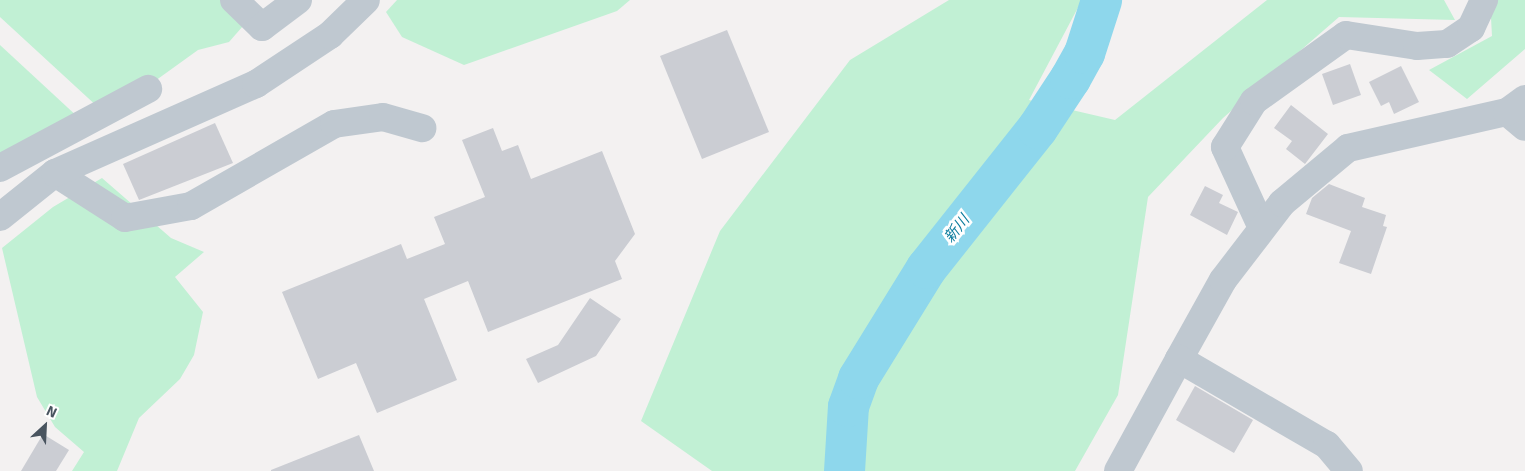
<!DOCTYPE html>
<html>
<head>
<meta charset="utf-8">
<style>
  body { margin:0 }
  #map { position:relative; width:1525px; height:471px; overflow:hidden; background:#f3f1f1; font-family:Signika,"Noto Sans JP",sans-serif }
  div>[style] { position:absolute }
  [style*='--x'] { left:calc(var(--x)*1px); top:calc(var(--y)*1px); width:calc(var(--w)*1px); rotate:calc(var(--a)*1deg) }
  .green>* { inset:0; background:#c1f0d4 }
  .river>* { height:41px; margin:-20.5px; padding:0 20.5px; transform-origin:20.5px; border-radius:20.5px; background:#8ed7ec }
  .building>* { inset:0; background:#cbcdd3 }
  .minor>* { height:28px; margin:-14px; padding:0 14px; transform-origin:14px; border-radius:14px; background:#bfc8d0 }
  span { translate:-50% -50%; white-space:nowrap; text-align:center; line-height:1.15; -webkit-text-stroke:5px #fff; paint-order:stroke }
  .water-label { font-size:15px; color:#0d7d9d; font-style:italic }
  .north { position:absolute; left:20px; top:401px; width:50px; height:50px; -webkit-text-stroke:4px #fff; paint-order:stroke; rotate:25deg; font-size:14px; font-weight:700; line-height:20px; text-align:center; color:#49545f }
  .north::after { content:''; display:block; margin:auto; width:18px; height:22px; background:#49545f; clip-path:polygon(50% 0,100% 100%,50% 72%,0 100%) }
</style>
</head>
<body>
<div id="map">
  <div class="green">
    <div style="clip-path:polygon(0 0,223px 0,243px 26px,229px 42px,198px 50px,148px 86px,100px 109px,0 17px)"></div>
    <div style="clip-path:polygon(397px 0,630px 0,617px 11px,464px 65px,402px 37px,386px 12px)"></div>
    <div style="clip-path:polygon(1082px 0,1029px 100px,1115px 120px,1267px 0,1444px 0,1455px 20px,1339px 17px,1223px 118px,1148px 197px,1118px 395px,1075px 471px,712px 471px,641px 421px,720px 231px,850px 60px,949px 0)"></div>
    <div style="clip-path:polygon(1490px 0,1525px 0,1525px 49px,1467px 99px,1429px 70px,1492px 36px)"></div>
    <div style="clip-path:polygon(0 45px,80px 119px,0 162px)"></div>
    <div style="clip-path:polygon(102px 178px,171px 238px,204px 252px,175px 277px,203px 312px,194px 355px,180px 379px,139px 418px,117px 471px,72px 471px,84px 452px,55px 427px,37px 397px,2px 248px,53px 207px)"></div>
  </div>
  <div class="river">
    <div style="--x:844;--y:471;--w:65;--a:-86.5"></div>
    <div style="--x:848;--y:406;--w:30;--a:-70"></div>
    <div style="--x:858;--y:378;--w:129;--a:-58.3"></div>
    <div style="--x:926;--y:268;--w:179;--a:-51.6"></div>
    <div style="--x:1037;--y:128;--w:60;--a:-56.6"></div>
    <div style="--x:1070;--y:78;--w:29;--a:-61"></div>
    <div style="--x:1084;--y:53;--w:56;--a:-72.2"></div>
  </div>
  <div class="building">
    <div style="clip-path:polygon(727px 30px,769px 132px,702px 159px,660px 56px)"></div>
    <div style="clip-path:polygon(1350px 64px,1361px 95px,1333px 105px,1322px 74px)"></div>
    <div style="clip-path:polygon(1401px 66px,1419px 102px,1394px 114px,1389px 102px,1381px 106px,1369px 82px)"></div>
    <div style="clip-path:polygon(1291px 105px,1328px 134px,1305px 164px,1286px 149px,1292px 141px,1274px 128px)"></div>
    <div style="clip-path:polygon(215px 123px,233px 163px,139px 200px,123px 164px)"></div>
    <div style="clip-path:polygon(493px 128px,502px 151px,518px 145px,531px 179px,602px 151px,635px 234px,615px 261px,622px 279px,488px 332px,468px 281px,424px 299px,457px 380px,377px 413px,356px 363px,318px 379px,282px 292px,401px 244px,407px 259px,445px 244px,434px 217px,485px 197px,462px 140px)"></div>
    <div style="clip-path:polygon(1329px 184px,1365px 198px,1362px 207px,1386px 215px,1383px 226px,1387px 227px,1371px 274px,1339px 263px,1351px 231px,1306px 214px,1312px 198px)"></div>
    <div style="clip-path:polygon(1205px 186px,1223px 195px,1219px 203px,1238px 212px,1227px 235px,1190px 215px)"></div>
    <div style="clip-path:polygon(590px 298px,621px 319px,596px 356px,538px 383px,526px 359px,558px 345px)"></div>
    <div style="clip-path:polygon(1195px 386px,1253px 420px,1234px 453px,1176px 420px)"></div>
    <div style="clip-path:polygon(43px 434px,69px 450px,56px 471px,21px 471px)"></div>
    <div style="clip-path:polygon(359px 435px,374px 471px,271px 471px,271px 470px)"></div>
  </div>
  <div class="minor">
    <div style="--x:234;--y:0;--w:39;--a:44"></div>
    <div style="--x:262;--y:27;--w:45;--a:-36.9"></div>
    <div style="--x:1507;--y:112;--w:23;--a:40"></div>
    <div style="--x:0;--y:168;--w:168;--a:-28.1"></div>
    <div style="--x:55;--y:173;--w:83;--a:32.7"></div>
    <div style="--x:125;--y:218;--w:67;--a:-10.3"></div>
    <div style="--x:191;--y:206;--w:165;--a:-29.8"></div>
    <div style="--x:334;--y:124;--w:49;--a:-8.1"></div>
    <div style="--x:383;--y:117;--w:41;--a:15.8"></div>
    <div style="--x:0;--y:217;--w:70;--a:-38.7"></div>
    <div style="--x:55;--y:173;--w:220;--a:-23.9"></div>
    <div style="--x:256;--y:84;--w:89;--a:-33.5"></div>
    <div style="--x:330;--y:35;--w:50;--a:-44.2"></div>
    <div style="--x:1262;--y:228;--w:89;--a:-114.6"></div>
    <div style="--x:1225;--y:147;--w:54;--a:-57.8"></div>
    <div style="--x:1254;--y:101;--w:113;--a:-35.7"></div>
    <div style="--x:1346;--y:35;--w:72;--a:8.8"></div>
    <div style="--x:1417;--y:46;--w:30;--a:-4"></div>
    <div style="--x:1447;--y:44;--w:29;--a:-34"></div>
    <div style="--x:1471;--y:28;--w:31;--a:-65"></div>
    <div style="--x:1179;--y:359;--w:90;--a:-60.9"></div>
    <div style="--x:1223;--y:280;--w:97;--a:-52.5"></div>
    <div style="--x:1282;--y:203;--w:86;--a:-39.8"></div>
    <div style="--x:1348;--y:148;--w:163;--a:-12.8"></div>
    <div style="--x:1507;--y:112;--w:22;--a:-36"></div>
    <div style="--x:1118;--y:471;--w:128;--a:-61.4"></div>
    <div style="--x:1179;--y:359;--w:171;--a:30.2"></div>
    <div style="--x:1327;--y:445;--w:34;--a:50"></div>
  </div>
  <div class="water-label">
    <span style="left:957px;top:229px;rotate:-52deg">新川</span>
  </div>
  <div class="north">N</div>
</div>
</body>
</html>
